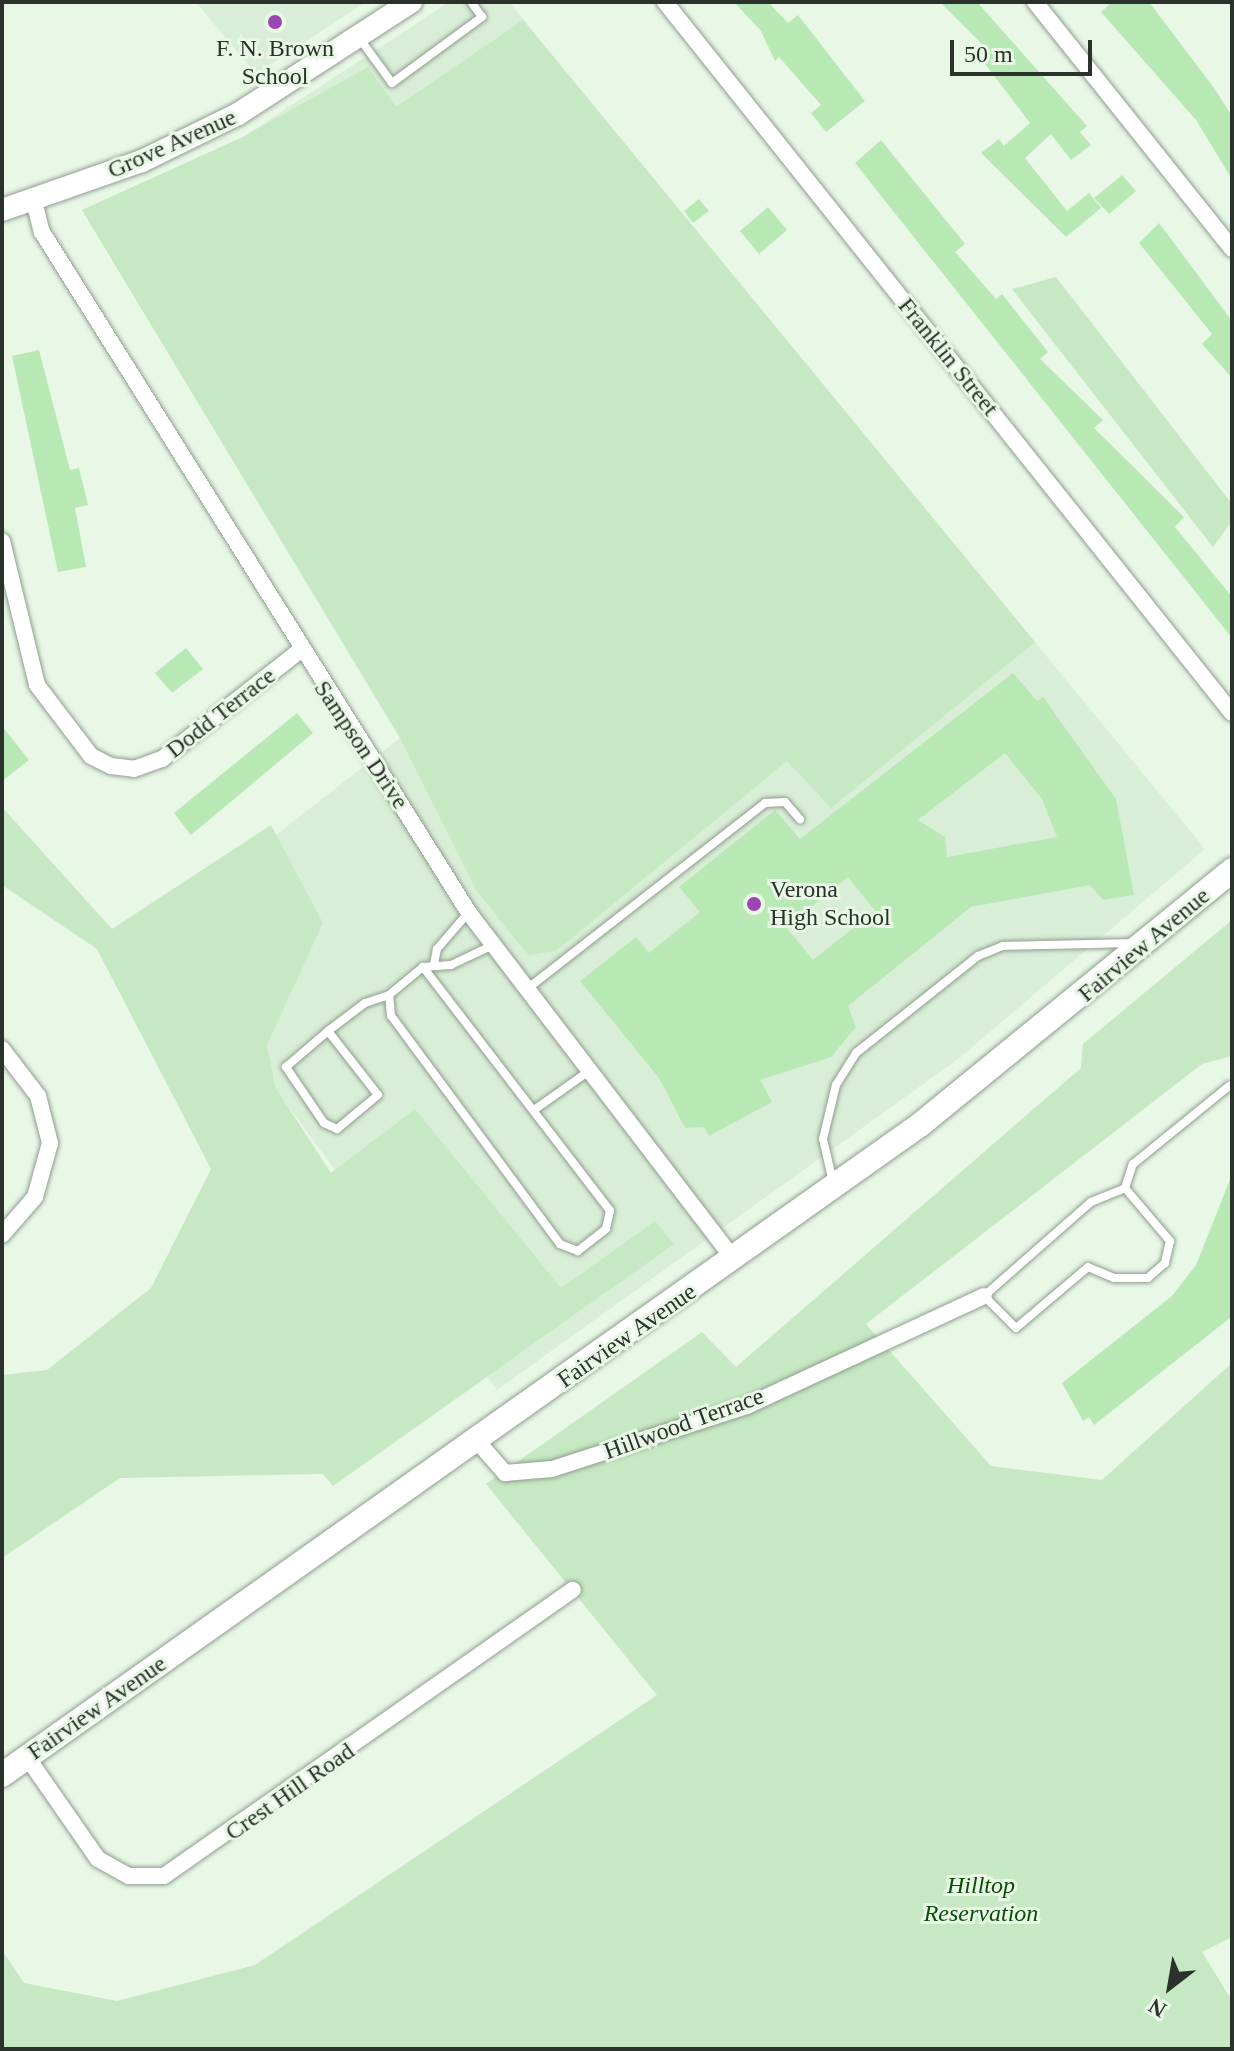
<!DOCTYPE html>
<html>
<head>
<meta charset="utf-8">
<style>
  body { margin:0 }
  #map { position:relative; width:1234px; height:2051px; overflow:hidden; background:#e8f7e6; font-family:"Times New Roman",serif }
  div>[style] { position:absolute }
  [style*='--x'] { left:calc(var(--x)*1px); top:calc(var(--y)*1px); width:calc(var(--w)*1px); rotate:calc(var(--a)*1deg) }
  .built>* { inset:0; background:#d9eed7 }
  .green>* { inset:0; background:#c6e8c3 }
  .building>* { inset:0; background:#b8e9b4 }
  .roads { filter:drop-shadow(0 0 2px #8f9e8e) drop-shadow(0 0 2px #8f9e8e) }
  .service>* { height:8px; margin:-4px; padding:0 4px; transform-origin:4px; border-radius:4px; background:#fff }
  .minor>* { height:16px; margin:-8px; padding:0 8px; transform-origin:8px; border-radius:8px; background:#fff }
  .tertiary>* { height:22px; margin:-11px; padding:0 11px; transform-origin:11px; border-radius:11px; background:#fff }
  .secondary>* { height:24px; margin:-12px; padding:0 12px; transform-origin:12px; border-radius:12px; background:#fff }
  .dots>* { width:22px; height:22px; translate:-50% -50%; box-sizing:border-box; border:4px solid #e8f7e6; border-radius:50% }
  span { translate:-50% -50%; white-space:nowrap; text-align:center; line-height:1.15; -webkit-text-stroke:6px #e8f7e6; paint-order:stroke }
  .poi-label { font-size:24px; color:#2b312b }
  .left { translate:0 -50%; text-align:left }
  .street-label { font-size:24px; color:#2b312b }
  .park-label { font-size:24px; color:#084e07; font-style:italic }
  .frame { position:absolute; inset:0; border:4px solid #2b312b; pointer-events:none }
  .north { position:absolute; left:1130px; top:1947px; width:80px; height:80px; -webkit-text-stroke:6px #e8f7e6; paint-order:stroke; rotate:211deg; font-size:22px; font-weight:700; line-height:32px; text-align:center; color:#2b312b }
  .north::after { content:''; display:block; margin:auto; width:28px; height:36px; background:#2b312b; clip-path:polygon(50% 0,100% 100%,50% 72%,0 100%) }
  .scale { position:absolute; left:950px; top:40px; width:142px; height:36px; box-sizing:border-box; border:4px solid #2b312b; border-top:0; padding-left:10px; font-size:24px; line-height:28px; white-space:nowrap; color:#2b312b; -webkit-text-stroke:6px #e8f7e6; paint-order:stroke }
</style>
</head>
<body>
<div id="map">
  <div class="built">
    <div style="clip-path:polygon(196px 2px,366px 2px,256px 74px)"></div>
    <div style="clip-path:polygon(449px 2px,509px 2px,1205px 849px,958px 1059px,497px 1390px,274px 1087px,267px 1044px,323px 923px,276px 835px,400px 738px,82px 210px,243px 137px)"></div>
  </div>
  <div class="green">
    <div style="clip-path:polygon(523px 20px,1035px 642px,831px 808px,787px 761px,556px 951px,528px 955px,477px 891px,400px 738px,82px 210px,243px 137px,368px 67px,396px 107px)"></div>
    <div style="clip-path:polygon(1056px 277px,1232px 504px,1232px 521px,1213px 547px,1012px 289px)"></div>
    <div style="clip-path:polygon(2px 807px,112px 929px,271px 825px,323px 923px,267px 1045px,275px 1087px,331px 1173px,415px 1109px,561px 1288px,655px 1221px,674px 1244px,333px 1486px,323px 1474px,120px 1478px,2px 1558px,2px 1375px,47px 1370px,151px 1288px,211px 1169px,97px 949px,2px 885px)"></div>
    <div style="clip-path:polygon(1232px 920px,1232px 1056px,1202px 1064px,866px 1324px,991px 1466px,1102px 1480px,1232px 1363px,1232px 1937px,1202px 1952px,1232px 2001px,1232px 2049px,2px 2049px,2px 1950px,24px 1983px,117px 2001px,255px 1965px,657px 1695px,486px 1484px,702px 1332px,736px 1367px,1081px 1068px,1083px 1044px)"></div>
  </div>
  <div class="building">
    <div style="clip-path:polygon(734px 2px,768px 2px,788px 23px,798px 15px,865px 101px,826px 132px,811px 113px,821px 105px,779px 57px,775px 61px,761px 31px)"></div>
    <div style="clip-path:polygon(940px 2px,977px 2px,1087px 126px,1080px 132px,1091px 145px,1071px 160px,1051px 134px,1025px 158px,1067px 211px,1089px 193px,1101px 208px,1066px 237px,981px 153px,999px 139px,1004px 146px,1030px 123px,982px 60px,991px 53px)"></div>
    <div style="clip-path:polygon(1112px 2px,1149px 2px,1214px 88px,1232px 116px,1232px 179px,1196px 120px,1101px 12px)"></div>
    <div style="clip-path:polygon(881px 140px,965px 244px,955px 252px,996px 299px,1002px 294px,1048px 352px,1040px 359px,1103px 420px,1094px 428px,1184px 517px,1175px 527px,1232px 597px,1232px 638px,855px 163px)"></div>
    <div style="clip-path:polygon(1122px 175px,1136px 191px,1109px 214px,1094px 198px)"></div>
    <div style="clip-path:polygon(699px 199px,709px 211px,693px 223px,684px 211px)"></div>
    <div style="clip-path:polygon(768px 207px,787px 230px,759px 254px,740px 231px)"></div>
    <div style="clip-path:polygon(1159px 223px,1232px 321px,1232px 378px,1202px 344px,1212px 334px,1139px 243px)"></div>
    <div style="clip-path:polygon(39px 350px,70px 470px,79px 468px,88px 505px,75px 508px,86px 567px,58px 572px,12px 356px)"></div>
    <div style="clip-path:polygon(186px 648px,203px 669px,172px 693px,155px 673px)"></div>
    <div style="clip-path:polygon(evenodd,1013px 673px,1037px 701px,1043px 697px,1116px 799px,1134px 895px,1103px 900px,1090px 885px,971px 907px,848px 1006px,856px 1027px,831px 1057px,760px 1080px,772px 1102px,709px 1136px,704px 1127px,685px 1128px,659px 1078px,580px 981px,636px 937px,649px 953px,700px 912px,679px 887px,775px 810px,800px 839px,1013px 673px,1005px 753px,1042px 799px,1057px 837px,947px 857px,945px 837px,918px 820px,1005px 753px,1013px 673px,848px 877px,875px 911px,813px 960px,786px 927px,848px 877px)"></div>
    <div style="clip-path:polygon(297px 713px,313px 733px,191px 835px,174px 813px)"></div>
    <div style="clip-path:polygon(2px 726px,29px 760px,2px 781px)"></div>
    <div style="clip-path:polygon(1231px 1177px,1230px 1318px,1094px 1425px,1089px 1417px,1083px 1421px,1062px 1383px,1172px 1296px,1196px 1265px)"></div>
  </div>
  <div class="roads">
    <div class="service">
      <div style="--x:360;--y:39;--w:54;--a:54"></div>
      <div style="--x:392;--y:83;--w:112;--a:-36.3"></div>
      <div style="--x:482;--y:17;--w:19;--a:-126"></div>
      <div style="--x:434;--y:964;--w:15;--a:-79"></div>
      <div style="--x:437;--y:949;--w:48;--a:-49.3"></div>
      <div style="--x:423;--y:967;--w:307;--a:52.5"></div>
      <div style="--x:610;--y:1211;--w:18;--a:103"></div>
      <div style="--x:606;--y:1229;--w:36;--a:142"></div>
      <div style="--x:578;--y:1251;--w:19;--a:-159"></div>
      <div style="--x:560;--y:1244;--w:284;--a:-126.5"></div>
      <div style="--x:391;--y:1016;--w:21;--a:-95"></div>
      <div style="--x:389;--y:995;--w:44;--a:-39.5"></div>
      <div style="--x:423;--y:967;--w:28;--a:-4"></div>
      <div style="--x:451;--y:965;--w:47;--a:-25.5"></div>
      <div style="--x:527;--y:989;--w:302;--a:-38"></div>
      <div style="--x:765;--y:803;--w:20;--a:-3"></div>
      <div style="--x:785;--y:802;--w:23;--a:49"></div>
      <div style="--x:328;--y:1031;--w:81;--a:52"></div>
      <div style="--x:378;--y:1095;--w:53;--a:140.3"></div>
      <div style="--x:337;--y:1129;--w:14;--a:-155"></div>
      <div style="--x:324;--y:1123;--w:68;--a:-124.2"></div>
      <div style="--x:286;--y:1067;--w:55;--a:-40.6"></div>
      <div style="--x:328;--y:1031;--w:46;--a:-37.1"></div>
      <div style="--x:365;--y:1003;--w:25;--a:-18"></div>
      <div style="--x:534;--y:1110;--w:67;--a:-35.3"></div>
      <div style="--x:833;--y:1182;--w:44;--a:-103.1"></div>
      <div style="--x:823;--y:1139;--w:56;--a:-76.5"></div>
      <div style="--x:836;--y:1085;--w:38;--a:-58"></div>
      <div style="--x:856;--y:1053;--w:156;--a:-38.5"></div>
      <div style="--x:978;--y:956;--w:27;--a:-22"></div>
      <div style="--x:1003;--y:946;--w:129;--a:-1.3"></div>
      <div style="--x:1125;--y:1188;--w:70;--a:49.7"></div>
      <div style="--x:1170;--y:1241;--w:23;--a:103"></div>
      <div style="--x:1165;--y:1263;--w:23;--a:139"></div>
      <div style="--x:1148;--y:1278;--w:34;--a:180"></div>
      <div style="--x:1114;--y:1278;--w:28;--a:-157"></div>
      <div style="--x:1088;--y:1267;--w:94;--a:139.7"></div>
      <div style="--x:1016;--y:1328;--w:45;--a:-135"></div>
      <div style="--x:984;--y:1296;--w:142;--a:-41.3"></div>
      <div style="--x:1091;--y:1202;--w:37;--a:-22"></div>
      <div style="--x:1125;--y:1188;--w:25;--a:-72"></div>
      <div style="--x:1133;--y:1164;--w:124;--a:-39.1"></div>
    </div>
    <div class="minor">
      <div style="--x:665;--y:2;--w:909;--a:51.43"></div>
      <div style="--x:1035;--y:2;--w:316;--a:51.4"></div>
      <div style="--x:34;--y:201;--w:32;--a:76"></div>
      <div style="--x:42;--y:232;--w:804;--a:57.91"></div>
      <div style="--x:469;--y:913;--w:437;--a:52.6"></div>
      <div style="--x:2;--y:541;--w:148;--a:76.3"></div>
      <div style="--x:37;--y:685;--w:89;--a:52.7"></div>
      <div style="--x:91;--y:756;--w:22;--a:27"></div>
      <div style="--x:111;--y:766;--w:23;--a:7"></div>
      <div style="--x:134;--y:769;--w:30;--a:-20"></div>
      <div style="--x:162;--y:759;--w:174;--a:-38.2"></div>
      <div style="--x:2;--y:1049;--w:59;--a:52.5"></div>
      <div style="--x:38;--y:1096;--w:49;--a:75.7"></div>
      <div style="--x:50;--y:1143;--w:56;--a:105.5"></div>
      <div style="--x:35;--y:1197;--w:50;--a:131"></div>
      <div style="--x:477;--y:1441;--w:43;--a:48.8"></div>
      <div style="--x:505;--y:1473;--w:47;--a:-4.9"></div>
      <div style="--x:552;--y:1469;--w:205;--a:-17.9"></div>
      <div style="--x:747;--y:1406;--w:261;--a:-24.9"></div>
      <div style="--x:27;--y:1757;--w:124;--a:55.2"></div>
      <div style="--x:98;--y:1859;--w:35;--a:29"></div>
      <div style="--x:129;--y:1876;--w:35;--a:0"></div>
      <div style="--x:164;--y:1876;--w:499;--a:-35"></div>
    </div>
    <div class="tertiary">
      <div style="--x:2;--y:210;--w:148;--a:-19.3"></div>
      <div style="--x:142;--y:161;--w:107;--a:-26.1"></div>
      <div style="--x:238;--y:114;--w:206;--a:-32.9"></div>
    </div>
    <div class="secondary">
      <div style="--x:2;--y:1775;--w:1126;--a:-35.31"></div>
      <div style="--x:921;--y:1124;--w:402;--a:-39.2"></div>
    </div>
  </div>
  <div class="dots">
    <div style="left:275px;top:22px;background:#9c46b3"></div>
    <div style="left:754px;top:904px;background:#9c46b3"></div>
  </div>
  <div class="poi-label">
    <span style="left:275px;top:63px">F. N. Brown<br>School</span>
    <span class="left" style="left:770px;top:904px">Verona<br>High School</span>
  </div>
  <div class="street-label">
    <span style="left:172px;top:144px;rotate:-24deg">Grove Avenue</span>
    <span style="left:948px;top:357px;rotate:51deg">Franklin Street</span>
    <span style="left:221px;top:713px;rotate:-38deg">Dodd Terrace</span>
    <span style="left:361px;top:745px;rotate:56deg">Sampson Drive</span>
    <span style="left:1144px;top:945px;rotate:-40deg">Fairview Avenue</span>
    <span style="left:627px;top:1336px;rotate:-35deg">Fairview Avenue</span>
    <span style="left:684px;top:1424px;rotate:-20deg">Hillwood Terrace</span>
    <span style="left:97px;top:1708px;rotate:-35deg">Fairview Avenue</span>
    <span style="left:290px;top:1792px;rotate:-35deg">Crest Hill Road</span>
  </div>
  <div class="park-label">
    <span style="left:981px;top:1900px">Hilltop<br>Reservation</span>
  </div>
  <div class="frame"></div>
  <div class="north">N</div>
  <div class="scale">50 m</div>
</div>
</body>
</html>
